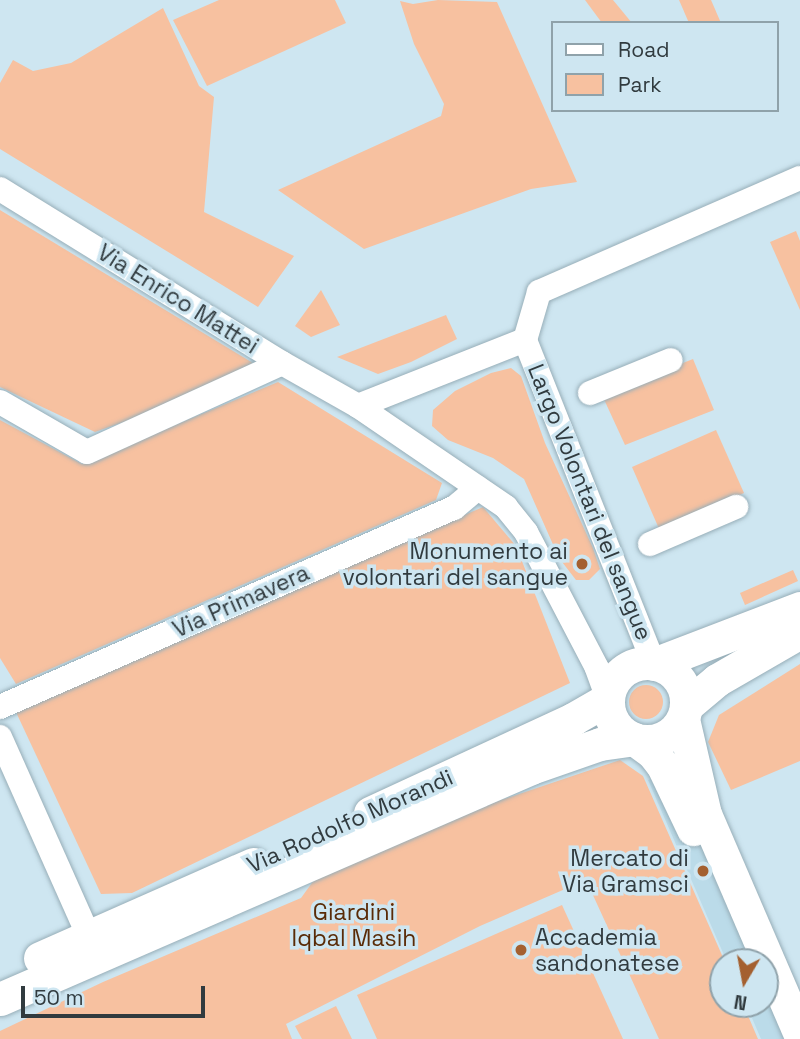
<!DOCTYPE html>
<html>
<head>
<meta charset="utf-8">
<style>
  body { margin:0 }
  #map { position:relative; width:800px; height:1039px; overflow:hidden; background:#cee6f1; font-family:"Space Grotesk",sans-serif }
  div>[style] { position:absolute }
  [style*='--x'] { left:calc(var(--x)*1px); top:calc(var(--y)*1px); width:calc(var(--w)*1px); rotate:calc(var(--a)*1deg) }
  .built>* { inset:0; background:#bbdbe9 }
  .green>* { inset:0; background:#f7c1a0 }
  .round { border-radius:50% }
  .roads { filter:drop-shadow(0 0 2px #97aeb8) drop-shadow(0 0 2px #97aeb8) }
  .street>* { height:24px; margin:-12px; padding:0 12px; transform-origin:12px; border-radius:12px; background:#fff }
  .secondary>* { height:33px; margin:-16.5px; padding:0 16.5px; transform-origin:16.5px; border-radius:16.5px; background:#fff }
  .secondary>.ring { margin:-16.5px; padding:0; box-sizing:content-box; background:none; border:33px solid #fff; border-radius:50% }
  .dots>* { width:19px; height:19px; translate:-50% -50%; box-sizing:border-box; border:4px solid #cee6f1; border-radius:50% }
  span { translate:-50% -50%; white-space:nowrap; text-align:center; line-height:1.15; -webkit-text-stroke:7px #cee6f1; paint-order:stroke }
  .street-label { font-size:23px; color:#313b3f }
  .poi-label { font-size:23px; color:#313b3f }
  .right { translate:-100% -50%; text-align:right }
  .left { translate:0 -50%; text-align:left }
  .park-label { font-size:23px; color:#592b07 }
  .legend { position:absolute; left:551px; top:21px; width:228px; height:91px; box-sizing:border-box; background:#cee6f1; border:2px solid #8fa2aa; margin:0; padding:9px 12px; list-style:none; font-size:21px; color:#313b3f }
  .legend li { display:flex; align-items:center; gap:14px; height:35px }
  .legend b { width:35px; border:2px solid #8fa2aa }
  .north { position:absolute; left:709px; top:948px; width:70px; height:70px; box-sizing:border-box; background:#cee6f1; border:2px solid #8fa2aa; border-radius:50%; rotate:190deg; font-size:19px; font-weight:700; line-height:28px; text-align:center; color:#313b3f }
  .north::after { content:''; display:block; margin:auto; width:24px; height:32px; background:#a46030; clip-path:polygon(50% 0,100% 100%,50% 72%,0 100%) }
  .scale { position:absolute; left:21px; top:986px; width:184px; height:32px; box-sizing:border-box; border:4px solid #313b3f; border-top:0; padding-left:9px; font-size:21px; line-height:24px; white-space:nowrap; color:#313b3f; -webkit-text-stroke:5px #cee6f1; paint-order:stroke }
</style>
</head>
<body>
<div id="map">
  <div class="built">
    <div style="clip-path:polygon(674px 772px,758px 962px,727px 962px,648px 780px)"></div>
    <div style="clip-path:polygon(765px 979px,791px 1039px,761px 1039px,746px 1004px,765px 1004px)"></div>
  </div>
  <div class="green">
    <div style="clip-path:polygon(219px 0,335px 0,346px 23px,207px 86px,173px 20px)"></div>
    <div style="clip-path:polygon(438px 0,497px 2px,577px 182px,531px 189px,364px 249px,278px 190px,441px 116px,444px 104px,414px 44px,400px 1px,413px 4px)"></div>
    <div style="clip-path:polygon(585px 0,613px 0,632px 23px,602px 23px)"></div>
    <div style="clip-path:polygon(679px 0,711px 0,721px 23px,689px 23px)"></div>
    <div style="clip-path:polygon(163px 8px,199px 86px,214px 97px,204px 212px,294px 256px,258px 307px,0 149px,0 83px,13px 60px,33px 71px,71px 63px)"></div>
    <div style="clip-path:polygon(0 210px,253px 363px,183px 401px,95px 432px,0 387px)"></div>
    <div style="clip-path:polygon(796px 231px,800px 241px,800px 310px,770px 242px)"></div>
    <div style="clip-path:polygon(321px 290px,340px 325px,311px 337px,295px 326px)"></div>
    <div style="clip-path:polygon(446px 315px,457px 339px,411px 362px,378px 374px,337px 357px)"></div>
    <div style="clip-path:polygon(693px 359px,714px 410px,625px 445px,602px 395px)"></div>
    <div style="clip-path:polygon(511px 368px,521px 376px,545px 443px,593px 548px,600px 569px,589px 580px,576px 580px,559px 558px,524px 479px,493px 458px,448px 440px,432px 426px,433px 410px,455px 391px,491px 373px)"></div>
    <div style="clip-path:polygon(278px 382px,442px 483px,436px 500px,16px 684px,0 658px,0 420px,82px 464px)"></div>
    <div style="clip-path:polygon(716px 430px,744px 493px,660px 531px,632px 467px)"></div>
    <div style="clip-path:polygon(483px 507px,516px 546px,570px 683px,132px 893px,101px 894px,15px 710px)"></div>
    <div style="clip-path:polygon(793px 570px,798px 581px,745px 605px,740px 593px)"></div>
    <div style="clip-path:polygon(800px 664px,800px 761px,731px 790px,708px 742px,719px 715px)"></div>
    <div class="round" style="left:629px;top:685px;width:34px;height:34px"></div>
    <div style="clip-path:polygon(620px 760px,643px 776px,725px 962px,723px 1004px,743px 1004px,758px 1039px,659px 1039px,586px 880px,480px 926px,286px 1024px,292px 1039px,0 1039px,0 1031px,103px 982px,301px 898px,314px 880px,498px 801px)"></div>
    <div style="clip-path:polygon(562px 905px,623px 1039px,377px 1039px,357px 995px)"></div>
    <div style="clip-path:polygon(336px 1006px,352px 1039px,302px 1039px,295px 1026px)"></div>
  </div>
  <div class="roads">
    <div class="street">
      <div style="--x:0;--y:189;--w:331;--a:31.7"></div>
      <div style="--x:282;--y:363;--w:87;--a:29.5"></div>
      <div style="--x:525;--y:340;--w:50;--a:-73.7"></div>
      <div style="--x:539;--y:292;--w:285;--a:-23.6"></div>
      <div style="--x:590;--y:393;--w:87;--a:-22.2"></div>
      <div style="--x:0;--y:402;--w:100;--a:29.9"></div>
      <div style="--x:87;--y:452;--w:214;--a:-24.5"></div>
      <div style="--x:650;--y:544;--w:94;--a:-23.3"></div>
      <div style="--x:608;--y:699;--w:33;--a:-110"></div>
      <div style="--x:597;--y:668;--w:153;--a:-117.6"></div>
      <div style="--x:526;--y:532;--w:32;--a:-129"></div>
      <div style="--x:506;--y:507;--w:179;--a:-145.7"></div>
      <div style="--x:358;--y:406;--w:180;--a:-21.6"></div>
      <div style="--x:525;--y:340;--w:349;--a:68.3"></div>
      <div style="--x:0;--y:707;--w:496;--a:-23.7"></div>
      <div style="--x:454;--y:508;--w:31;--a:-40"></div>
      <div style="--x:0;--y:737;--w:217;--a:66"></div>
    </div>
    <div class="secondary">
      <div class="ring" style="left:608px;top:663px;width:45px;height:45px"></div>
      <div style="--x:654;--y:664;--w:156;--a:-21"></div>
      <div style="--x:686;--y:706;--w:40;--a:-40"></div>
      <div style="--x:717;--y:680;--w:96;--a:-30"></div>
      <div style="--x:683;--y:719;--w:98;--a:77"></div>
      <div style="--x:705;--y:814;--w:241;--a:66.7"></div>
      <div style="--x:634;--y:739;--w:24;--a:36"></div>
      <div style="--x:653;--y:753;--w:16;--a:52"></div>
      <div style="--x:663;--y:766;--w:70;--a:64.5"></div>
      <div style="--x:370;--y:813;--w:224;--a:-24.8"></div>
      <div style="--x:573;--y:719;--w:40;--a:-29.7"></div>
      <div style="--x:40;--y:958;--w:233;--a:-23.8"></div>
      <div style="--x:0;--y:999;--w:579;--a:-23.51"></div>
      <div style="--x:531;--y:768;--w:73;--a:-19.2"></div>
      <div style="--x:600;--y:744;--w:34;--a:-8"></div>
    </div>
  </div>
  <div class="dots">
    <div style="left:582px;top:564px;background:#a46030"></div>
    <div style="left:703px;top:871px;background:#a46030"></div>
    <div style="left:521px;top:950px;background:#a46030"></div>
  </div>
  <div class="street-label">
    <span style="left:178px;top:299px;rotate:32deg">Via Enrico Mattei</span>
    <span style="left:590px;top:502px;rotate:68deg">Largo Volontari del sangue</span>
    <span style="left:241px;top:601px;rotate:-24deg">Via Primavera</span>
    <span style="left:350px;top:821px;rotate:-24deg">Via Rodolfo Morandi</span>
  </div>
  <div class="poi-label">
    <span class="right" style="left:568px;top:564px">Monumento ai<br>volontari del sangue</span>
    <span class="right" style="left:689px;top:871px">Mercato di<br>Via Gramsci</span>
    <span class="left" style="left:535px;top:950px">Accademia<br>sandonatese</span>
  </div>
  <div class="park-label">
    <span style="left:354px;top:925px">Giardini<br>Iqbal Masih</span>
  </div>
  <ul class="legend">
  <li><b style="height:9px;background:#fff"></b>Road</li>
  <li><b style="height:19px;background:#f7c1a0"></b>Park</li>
  </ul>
  <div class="north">N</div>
  <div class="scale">50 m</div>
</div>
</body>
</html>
